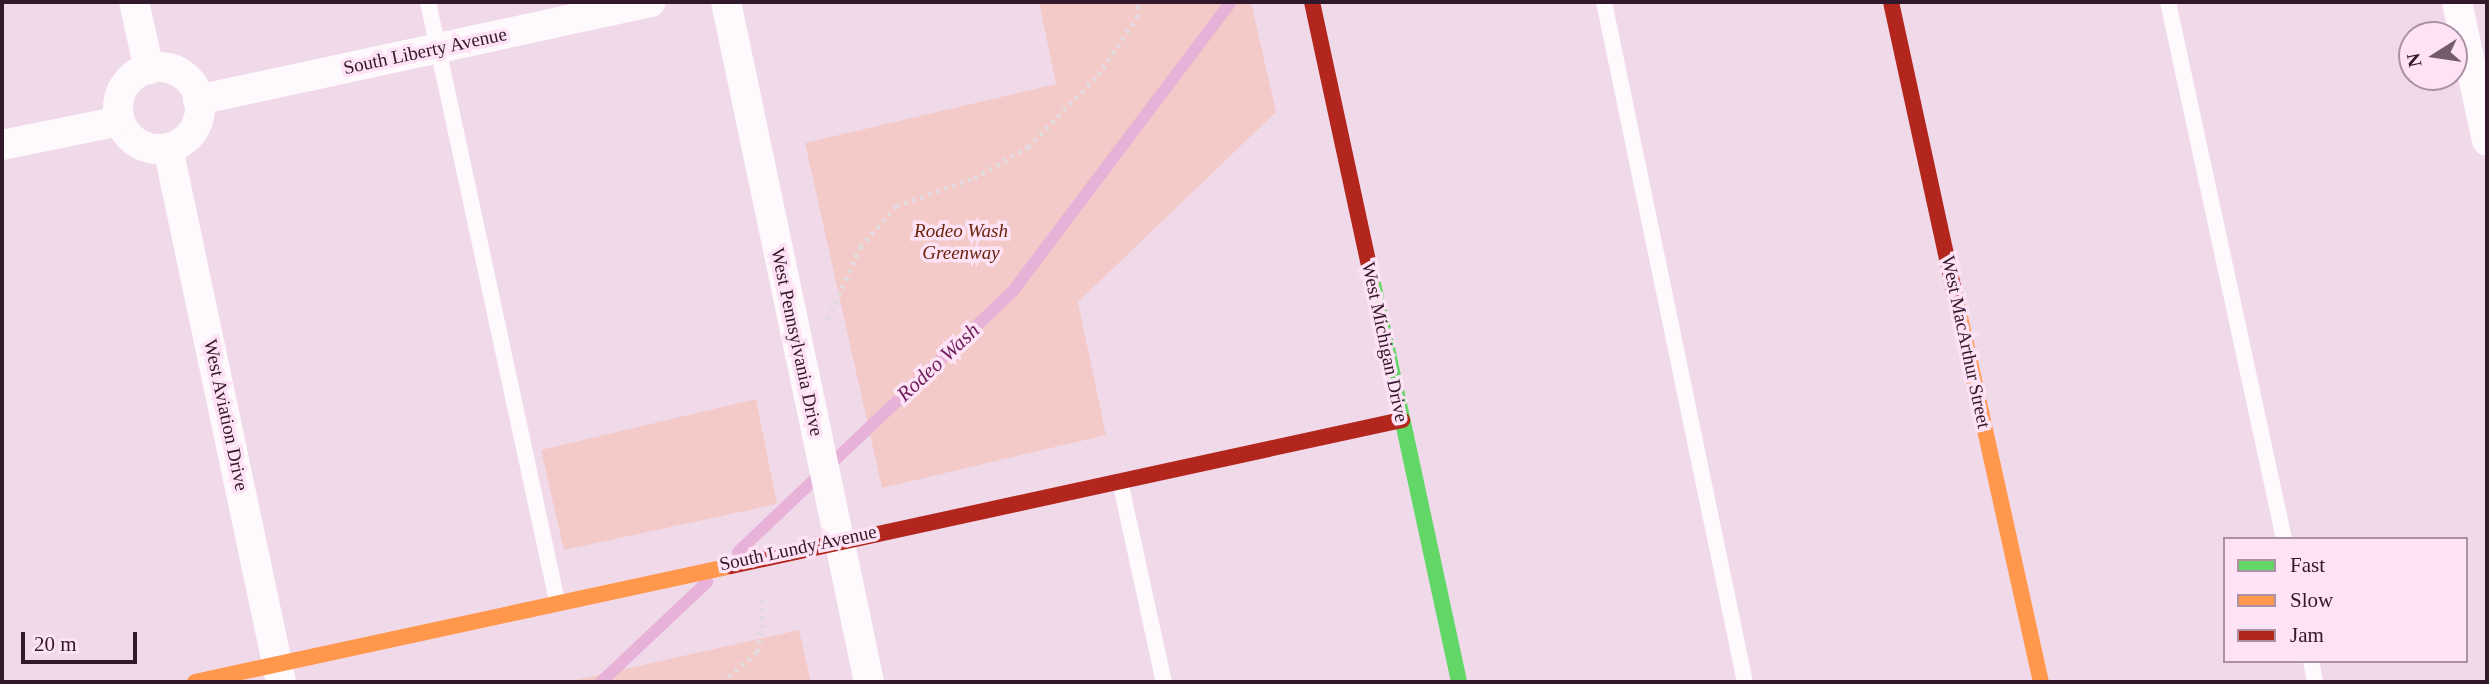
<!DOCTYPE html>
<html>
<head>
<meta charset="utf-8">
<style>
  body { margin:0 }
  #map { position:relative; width:2489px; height:684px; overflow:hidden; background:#f0daea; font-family:"Times New Roman",serif }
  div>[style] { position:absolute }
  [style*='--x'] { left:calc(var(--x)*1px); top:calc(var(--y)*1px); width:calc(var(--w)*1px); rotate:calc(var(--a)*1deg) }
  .green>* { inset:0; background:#f3cac8 }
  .stream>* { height:12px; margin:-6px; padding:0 6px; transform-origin:6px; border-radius:6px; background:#e8b1d8 }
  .path>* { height:4.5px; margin-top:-2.25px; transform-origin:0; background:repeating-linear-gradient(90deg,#e2dadf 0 3.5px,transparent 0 8.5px) }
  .lane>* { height:16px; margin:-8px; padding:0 8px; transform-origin:8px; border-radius:8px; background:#fdf9fc }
  .street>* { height:30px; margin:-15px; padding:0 15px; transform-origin:15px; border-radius:15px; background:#fdf9fc }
  .street>.ring { margin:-15px; padding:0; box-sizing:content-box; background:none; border:30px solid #fdf9fc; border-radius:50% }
  .fast>* { height:16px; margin:-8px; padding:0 8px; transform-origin:8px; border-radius:8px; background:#63d668 }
  .slow>* { height:16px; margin:-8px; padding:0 8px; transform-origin:8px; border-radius:8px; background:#ff974d }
  .jam>* { height:16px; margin:-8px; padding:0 8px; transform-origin:8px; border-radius:8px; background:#b3261e }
  span { translate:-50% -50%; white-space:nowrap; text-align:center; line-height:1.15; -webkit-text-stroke:7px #fee2f5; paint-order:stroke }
  .street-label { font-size:19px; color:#31182a }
  .park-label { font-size:19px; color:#6a240c; font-style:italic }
  .water-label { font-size:21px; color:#70215f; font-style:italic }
  .frame { position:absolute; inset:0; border:4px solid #31182a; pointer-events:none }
  .legend { position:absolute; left:2223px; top:537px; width:245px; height:126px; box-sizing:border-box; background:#fee2f5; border:2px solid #ac91a4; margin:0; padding:9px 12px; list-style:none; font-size:21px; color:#31182a }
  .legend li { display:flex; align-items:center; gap:14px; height:35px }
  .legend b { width:35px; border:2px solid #ac91a4 }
  .north { position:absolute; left:2398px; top:21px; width:70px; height:70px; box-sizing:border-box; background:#fee2f5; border:2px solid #ac91a4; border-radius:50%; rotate:258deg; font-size:19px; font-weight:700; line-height:28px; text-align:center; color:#31182a }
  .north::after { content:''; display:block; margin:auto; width:24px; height:32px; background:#745c6d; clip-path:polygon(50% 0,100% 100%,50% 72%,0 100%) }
  .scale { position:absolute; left:21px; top:632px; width:116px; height:32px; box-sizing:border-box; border:4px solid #31182a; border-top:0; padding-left:9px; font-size:21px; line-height:24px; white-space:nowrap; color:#31182a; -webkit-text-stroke:5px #fee2f5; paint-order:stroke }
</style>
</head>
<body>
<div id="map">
  <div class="green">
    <div style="clip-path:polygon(1039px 2px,1251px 2px,1276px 112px,1078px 302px,1106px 435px,882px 488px,805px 143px,1056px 84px)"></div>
    <div style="clip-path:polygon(756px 399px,777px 504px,564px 550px,541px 450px)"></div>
    <div style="clip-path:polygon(799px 630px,811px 682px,567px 682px)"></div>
  </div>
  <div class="stream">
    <div style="--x:738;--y:552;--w:379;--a:-43.5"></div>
    <div style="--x:1013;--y:291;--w:362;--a:-53"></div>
    <div style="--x:601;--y:682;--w:146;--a:-43.3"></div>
  </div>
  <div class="path">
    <div style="--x:828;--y:319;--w:79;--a:-66"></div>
    <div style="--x:860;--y:247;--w:55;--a:-48.7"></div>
    <div style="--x:896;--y:206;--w:83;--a:-19.7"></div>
    <div style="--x:974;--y:178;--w:62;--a:-29.9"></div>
    <div style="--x:1028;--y:147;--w:100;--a:-45.8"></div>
    <div style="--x:1098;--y:75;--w:70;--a:-56.1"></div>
    <div style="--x:1137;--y:17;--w:15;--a:-82"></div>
    <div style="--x:722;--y:682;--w:46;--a:-40.6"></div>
    <div style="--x:757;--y:652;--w:25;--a:-78"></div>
    <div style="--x:762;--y:628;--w:30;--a:-92"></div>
  </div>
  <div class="lane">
    <div style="--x:428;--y:2;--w:613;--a:77.85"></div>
    <div style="--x:1604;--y:2;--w:694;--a:78.29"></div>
    <div style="--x:2168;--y:2;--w:549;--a:77.81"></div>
    <div style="--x:1120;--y:481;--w:206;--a:77.7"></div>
    <div style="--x:2311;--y:661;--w:21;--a:79"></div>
  </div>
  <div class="street">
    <div style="--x:134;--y:2;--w:69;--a:77.4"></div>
    <div style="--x:726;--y:2;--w:695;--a:78.12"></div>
    <div style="--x:2457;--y:2;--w:142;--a:77.8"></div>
    <div class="ring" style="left:118px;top:67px;width:52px;height:52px"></div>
    <div style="--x:198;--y:100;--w:463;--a:-12.2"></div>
    <div style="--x:2;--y:145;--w:120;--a:-11.5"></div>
    <div style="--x:168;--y:148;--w:546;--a:78.05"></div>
  </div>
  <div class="fast">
    <div style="--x:1372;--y:279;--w:412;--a:77.8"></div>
  </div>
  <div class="slow">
    <div style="--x:1956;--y:299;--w:392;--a:77.5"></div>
    <div style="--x:195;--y:682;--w:548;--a:-12.21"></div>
  </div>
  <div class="jam">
    <div style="--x:1312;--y:2;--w:283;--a:77.8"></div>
    <div style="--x:1891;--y:2;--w:304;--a:77.7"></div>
    <div style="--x:731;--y:566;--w:687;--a:-12.28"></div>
  </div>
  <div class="street-label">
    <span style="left:425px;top:51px;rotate:-12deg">South Liberty Avenue</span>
    <span style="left:797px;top:342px;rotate:78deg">West Pennsylvania Drive</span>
    <span style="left:1385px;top:342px;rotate:78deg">West Michigan Drive</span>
    <span style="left:1966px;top:342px;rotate:78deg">West MacArthur Street</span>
    <span style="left:226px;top:415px;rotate:78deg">West Aviation Drive</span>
    <span style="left:798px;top:548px;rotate:-12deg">South Lundy Avenue</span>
  </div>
  <div class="park-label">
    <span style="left:961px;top:242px">Rodeo Wash<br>Greenway</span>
  </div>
  <div class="water-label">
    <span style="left:938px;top:362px;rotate:-43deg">Rodeo Wash</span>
  </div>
  <div class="frame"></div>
  <ul class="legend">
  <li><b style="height:9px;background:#63d668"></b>Fast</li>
  <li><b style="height:9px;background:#ff974d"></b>Slow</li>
  <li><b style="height:9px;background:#b3261e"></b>Jam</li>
  </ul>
  <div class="north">N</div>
  <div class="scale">20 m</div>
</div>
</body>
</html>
